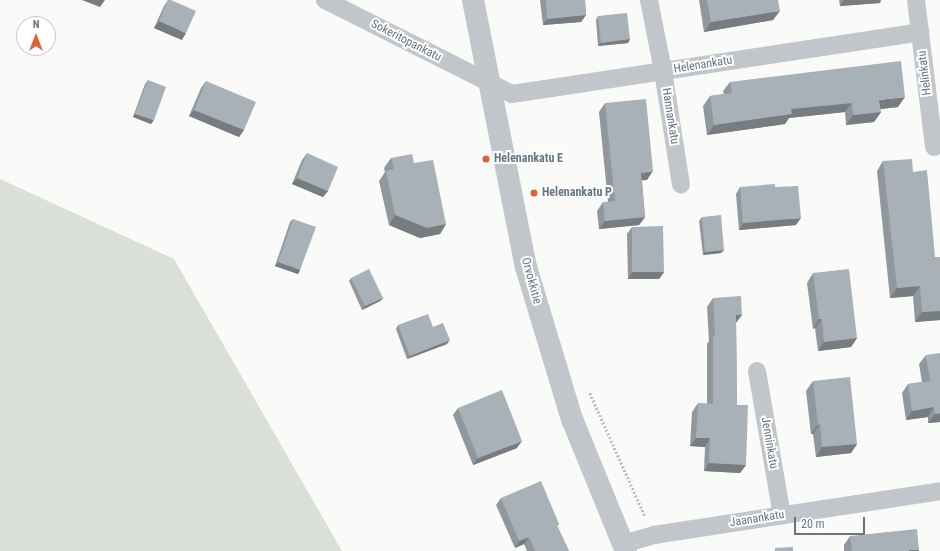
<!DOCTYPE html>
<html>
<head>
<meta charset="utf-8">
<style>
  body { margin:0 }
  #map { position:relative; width:940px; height:551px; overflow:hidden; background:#fafaf8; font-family:"Roboto Condensed",sans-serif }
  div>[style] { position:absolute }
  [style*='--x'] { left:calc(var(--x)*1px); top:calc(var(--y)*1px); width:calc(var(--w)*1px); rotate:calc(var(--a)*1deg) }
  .green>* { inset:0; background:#dadfd7 }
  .path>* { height:2.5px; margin-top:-1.25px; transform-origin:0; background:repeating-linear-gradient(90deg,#bcbfc2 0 2px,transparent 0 4px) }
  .minor>* { height:18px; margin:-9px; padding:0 9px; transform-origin:9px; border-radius:9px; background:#c1c6ca }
  .tertiary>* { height:22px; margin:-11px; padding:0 11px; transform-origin:11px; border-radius:11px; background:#c1c6ca }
  .wall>* { inset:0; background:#90989d }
  .shaded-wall>* { inset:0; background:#767c80 }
  .building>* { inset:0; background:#a8b1b7 }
  .dots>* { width:11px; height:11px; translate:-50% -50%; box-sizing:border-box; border:2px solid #fff; border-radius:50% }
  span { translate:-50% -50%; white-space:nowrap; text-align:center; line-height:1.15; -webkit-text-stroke:4px #fff; paint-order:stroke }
  .street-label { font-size:12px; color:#667582 }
  .poi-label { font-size:12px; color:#667582; font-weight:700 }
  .left { translate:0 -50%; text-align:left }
  .north { position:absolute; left:16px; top:16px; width:40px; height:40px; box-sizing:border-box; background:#fff; border:1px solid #c2c8cd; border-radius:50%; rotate:0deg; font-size:11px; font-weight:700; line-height:16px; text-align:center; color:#667582 }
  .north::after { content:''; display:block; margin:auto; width:14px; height:18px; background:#de6134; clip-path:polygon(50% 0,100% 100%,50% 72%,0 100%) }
  .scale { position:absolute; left:794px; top:517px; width:71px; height:18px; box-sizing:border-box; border:2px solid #667582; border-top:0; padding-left:5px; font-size:12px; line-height:14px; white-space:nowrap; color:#667582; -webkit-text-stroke:3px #fff; paint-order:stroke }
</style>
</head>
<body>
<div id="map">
  <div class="green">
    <div style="clip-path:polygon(0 179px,174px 259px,342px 551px,0 551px)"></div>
  </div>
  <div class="path">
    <div style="--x:590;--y:393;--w:135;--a:65.9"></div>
  </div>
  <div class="minor">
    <div style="--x:325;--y:0;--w:209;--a:26.7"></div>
    <div style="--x:512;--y:94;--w:413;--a:-8.6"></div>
    <div style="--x:649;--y:0;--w:72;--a:78.8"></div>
    <div style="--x:663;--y:71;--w:115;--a:81"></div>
    <div style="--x:916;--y:0;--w:148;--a:83"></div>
    <div style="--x:757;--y:371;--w:146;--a:80.2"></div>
    <div style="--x:623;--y:544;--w:32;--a:-16"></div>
    <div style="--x:654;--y:535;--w:289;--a:-8.7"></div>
  </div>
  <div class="tertiary">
    <div style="--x:473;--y:0;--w:272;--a:78.8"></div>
    <div style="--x:526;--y:267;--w:159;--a:73.2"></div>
    <div style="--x:572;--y:419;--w:143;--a:67.8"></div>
  </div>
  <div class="wall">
    <div style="clip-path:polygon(168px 0,182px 40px,154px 28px,164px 6px)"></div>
    <div style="clip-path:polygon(540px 0,585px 0,586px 15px,581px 22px,543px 25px)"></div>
    <div style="clip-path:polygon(699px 0,778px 0,773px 20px,704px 32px)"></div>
    <div style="clip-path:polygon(839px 0,881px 0,880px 3px,840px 6px)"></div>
    <div style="clip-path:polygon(598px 16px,630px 39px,628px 43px,598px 46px,596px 20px)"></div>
    <div style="clip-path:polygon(148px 80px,151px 124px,133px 117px,145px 84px)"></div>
    <div style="clip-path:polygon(206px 81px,244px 130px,239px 137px,189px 116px,201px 88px)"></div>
    <div style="clip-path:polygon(730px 82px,898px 107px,880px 109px,881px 112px,874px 122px,846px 125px,845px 112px,789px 118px,785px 124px,707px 135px,703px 106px,710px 96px,724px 94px,723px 91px)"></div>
    <div style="clip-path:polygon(605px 103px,647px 180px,642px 180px,645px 217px,639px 225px,599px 229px,597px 211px,603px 202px,608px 202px,599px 112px)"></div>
    <div style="clip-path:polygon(307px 153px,328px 191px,323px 197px,292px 184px,302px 160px)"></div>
    <div style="clip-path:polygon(391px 158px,414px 163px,446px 224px,440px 234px,420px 238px,389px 225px,379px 181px,385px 172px,384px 168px)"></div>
    <div style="clip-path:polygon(883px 161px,913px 172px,940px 320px,915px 322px,913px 296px,890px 298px,877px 171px)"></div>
    <div style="clip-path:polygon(740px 187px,775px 187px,796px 225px,739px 230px,736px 194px)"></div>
    <div style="clip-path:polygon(702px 217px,724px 250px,721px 253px,703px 255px,699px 221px)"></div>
    <div style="clip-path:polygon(293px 219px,300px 270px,298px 274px,275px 266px,290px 222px)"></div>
    <div style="clip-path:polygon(632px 227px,664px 272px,659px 279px,628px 279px,627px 234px)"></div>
    <div style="clip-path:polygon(813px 273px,857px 338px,851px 347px,818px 351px,815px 328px,813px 329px,807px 283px)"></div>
    <div style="clip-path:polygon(351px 278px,383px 298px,380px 301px,362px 310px,349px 281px)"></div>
    <div style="clip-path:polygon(713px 298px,736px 323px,737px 405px,746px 465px,740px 473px,704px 471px,705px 447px,690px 446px,692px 412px,698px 403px,707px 404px,707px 344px,709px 341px,707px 307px)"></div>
    <div style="clip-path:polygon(398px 325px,433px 327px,447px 344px,407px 359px,396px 329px)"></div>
    <div style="clip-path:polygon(926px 355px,940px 422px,928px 423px,928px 417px,906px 420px,902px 393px,908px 384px,922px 382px,919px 364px)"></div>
    <div style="clip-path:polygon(813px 381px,857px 444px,851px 453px,816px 457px,813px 434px,811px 434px,806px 391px)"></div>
    <div style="clip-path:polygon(458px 408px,517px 448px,473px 465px,453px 415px)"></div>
    <div style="clip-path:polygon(501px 498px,559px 524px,557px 526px,569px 551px,527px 551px,524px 544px,515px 548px,496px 505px)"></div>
    <div style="clip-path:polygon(850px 536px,919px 550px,918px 551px,844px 551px,844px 545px)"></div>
  </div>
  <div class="shaded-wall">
    <div style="clip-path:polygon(82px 0,105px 0,100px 7px)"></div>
    <div style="clip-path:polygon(844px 0,881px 0,880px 3px,840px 6px)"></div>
    <div style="clip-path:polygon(780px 11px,773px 20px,704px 32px,711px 22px)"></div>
    <div style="clip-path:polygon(586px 15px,581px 22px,543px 25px,547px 19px)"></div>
    <div style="clip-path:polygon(159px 21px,186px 33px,182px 40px,154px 28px)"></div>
    <div style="clip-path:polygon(630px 39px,628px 43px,598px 46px,601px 43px)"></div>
    <div style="clip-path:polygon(905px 97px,898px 107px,873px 110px,879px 100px)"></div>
    <div style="clip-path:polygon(852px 103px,845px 112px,789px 118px,785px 124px,707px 135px,714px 125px,791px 109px)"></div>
    <div style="clip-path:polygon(194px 110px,244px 130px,239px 137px,189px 116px)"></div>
    <div style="clip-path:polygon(881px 112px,874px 122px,846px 125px,853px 115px)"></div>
    <div style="clip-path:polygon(135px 114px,154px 120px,151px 124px,133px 117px)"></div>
    <div style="clip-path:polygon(653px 171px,647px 180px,635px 181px,641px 173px)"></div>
    <div style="clip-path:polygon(297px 178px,328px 191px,323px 197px,292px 184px)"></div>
    <div style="clip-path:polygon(395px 215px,446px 224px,440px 234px,420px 238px,389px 225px)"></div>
    <div style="clip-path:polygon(645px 217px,639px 225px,599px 229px,605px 221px)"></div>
    <div style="clip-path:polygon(801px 218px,796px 225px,739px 230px,743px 223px)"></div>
    <div style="clip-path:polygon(724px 250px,721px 253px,703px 255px,705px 252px)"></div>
    <div style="clip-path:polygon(278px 262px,300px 270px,298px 274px,275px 266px)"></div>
    <div style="clip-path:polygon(632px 272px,664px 272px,659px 279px,628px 279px)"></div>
    <div style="clip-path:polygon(920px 286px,913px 296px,890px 298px,897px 288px)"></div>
    <div style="clip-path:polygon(383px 298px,380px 301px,362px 310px,365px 306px)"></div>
    <div style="clip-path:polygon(940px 311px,940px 320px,915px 322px,922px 312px)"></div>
    <div style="clip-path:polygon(736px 315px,742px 315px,736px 323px)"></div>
    <div style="clip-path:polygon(819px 319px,822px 319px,815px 328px,813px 329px)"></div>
    <div style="clip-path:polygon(857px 338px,851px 347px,818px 351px,824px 342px)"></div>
    <div style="clip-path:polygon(450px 340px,447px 344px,407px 359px,410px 356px)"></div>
    <div style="clip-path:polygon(934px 407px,928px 417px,906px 420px,912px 411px)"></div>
    <div style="clip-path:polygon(940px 413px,940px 422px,928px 423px,935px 414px)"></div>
    <div style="clip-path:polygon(820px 424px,813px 434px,811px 434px,818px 425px)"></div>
    <div style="clip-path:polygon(696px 438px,710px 438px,705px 447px,690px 446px)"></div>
    <div style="clip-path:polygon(522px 441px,517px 448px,473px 465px,478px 458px)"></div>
    <div style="clip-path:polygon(857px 444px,851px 453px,816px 457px,822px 447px)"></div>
    <div style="clip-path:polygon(709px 463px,746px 465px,740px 473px,704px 471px)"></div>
    <div style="clip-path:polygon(529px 537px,524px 544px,515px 548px,519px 541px)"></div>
    <div style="clip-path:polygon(909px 550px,919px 550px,918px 551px,909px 551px)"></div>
  </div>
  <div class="building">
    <div style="clip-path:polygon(168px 0,171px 0,196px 11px,186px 33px,159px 21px)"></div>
    <div style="clip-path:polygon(546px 0,585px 0,586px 15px,547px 19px)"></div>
    <div style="clip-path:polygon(707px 0,778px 0,780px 11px,711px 22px)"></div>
    <div style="clip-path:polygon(627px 13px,630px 39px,601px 43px,598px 16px)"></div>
    <div style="clip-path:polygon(901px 61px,905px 97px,879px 100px,881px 112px,853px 115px,852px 103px,791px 109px,792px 114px,714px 125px,710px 96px,732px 93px,730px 82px)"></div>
    <div style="clip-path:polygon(148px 80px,166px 87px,154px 120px,135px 114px)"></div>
    <div style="clip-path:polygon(206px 81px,256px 102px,244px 130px,194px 110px)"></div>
    <div style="clip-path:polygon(646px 99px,653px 171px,641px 173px,645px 217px,605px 221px,603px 202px,615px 201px,605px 103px)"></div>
    <div style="clip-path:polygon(307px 153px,338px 167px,328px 191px,297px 178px)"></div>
    <div style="clip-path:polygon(412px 154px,414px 163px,433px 160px,446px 224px,427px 228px,395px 215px,386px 171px,394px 169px,391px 158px)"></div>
    <div style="clip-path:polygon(912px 159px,913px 172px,927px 170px,935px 257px,940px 257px,940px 311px,922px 312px,920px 286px,897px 288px,883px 161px)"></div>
    <div style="clip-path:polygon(775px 184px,775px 187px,798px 186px,801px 218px,743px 223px,740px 187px)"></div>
    <div style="clip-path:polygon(721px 215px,724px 250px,705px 252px,702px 217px)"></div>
    <div style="clip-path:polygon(293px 219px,316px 227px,300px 270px,278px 262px)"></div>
    <div style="clip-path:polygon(663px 226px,664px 272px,632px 272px,632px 227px)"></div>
    <div style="clip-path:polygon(369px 269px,383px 298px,365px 306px,351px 278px)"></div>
    <div style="clip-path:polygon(849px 269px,857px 338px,824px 342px,822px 319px,819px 319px,813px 273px)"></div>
    <div style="clip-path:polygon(741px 296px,742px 315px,736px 315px,737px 405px,748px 405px,746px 465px,709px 463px,710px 438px,696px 438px,698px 403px,713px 404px,713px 336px,715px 336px,713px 298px)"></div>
    <div style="clip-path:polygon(428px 314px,433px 327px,443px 323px,450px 340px,410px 356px,398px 325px)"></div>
    <div style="clip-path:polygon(940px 353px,940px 413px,935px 414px,934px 407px,912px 411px,908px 384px,930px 381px,926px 355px)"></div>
    <div style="clip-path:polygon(850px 377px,857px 444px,822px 447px,820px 424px,818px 425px,813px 381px)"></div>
    <div style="clip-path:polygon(502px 390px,522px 441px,478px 458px,458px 408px)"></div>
    <div style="clip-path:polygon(541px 481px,559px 524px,557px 525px,569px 551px,535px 551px,529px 537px,519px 541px,501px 498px)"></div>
    <div style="clip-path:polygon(917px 529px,919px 550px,909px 550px,909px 551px,852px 551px,850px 536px)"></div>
    <div style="clip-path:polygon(793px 547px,793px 551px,775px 551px,775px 548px)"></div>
  </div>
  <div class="dots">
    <div style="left:486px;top:159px;background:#de6134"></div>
    <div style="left:534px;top:193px;background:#de6134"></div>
  </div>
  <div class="street-label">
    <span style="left:406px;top:41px;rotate:27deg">Sokeritopankatu</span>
    <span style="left:703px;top:65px;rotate:-9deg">Helenankatu</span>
    <span style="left:925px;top:73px;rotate:-97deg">Helinkatu</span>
    <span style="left:670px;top:116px;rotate:81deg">Hannankatu</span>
    <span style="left:531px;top:281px;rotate:75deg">Orvokkitie</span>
    <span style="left:769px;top:443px;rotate:80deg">Jenninkatu</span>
    <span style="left:757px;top:519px;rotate:-9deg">Jaanankatu</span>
  </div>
  <div class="poi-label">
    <span class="left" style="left:494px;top:159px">Helenankatu E</span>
    <span class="left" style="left:542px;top:193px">Helenankatu P</span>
  </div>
  <div class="north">N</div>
  <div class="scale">20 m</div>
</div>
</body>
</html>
